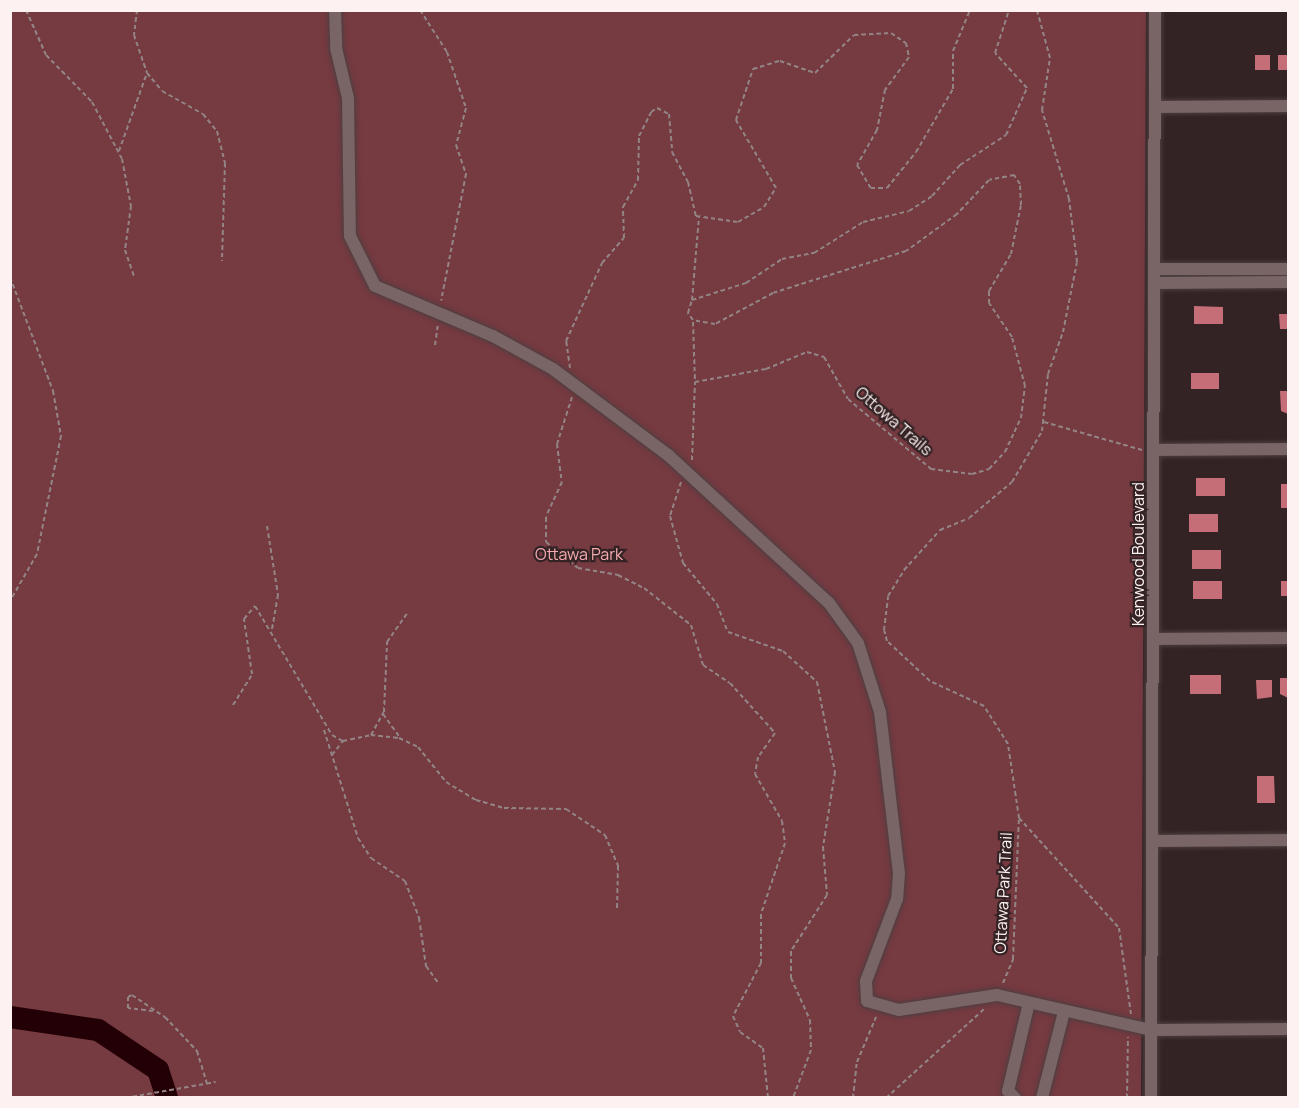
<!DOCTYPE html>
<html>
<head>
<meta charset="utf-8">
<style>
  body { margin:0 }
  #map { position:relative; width:1299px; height:1108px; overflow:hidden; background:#342324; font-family:Manrope,sans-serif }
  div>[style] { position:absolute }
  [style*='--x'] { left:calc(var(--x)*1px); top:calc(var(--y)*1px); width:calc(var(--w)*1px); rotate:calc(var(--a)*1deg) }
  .green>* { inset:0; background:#763a41 }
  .river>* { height:22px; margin:-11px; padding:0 11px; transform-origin:11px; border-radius:11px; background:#220005 }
  .building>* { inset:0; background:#c66e77 }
  .path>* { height:2px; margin-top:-1px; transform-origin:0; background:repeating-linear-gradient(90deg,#938485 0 4.5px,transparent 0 7.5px) }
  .roads { filter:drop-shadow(0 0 2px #4d3e3f) drop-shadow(0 0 2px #4d3e3f) }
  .minor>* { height:12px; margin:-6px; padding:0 6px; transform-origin:6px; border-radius:6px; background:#796566 }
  span { translate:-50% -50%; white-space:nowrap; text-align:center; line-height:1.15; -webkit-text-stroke:4.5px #342324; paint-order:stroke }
  .street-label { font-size:16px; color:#fdf1f1 }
  .park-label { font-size:16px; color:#f3abb0 }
  .frame { position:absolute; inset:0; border:12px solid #fdf1f1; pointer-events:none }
</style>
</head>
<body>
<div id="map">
  <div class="green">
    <div style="clip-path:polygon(10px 11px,1146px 11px,1141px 1097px,11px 1097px)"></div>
  </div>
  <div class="river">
    <div style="--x:10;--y:1017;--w:89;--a:8.4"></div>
    <div style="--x:98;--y:1030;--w:72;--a:33.7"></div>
    <div style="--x:158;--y:1070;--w:29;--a:72"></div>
  </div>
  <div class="building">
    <div style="clip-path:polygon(1255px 55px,1270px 55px,1270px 70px,1255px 70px)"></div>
    <div style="clip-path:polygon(1278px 55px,1288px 55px,1288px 70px,1278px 70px)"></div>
    <div style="clip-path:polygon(1194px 306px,1223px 307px,1223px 324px,1194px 324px)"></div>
    <div style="clip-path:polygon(1279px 314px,1288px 314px,1288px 329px,1280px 329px)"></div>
    <div style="clip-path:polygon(1191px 373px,1219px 373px,1219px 389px,1191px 389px)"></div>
    <div style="clip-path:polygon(1280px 391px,1288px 391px,1288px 414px,1281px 411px)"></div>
    <div style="clip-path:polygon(1196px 478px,1225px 478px,1225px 496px,1196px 496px)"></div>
    <div style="clip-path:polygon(1281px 484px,1288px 484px,1288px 508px,1281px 508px)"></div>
    <div style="clip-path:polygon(1189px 514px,1218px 514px,1218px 532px,1189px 532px)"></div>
    <div style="clip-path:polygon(1192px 550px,1221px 550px,1221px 569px,1192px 569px)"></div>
    <div style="clip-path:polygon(1193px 581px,1222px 581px,1222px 599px,1193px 599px)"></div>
    <div style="clip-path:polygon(1281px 581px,1288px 581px,1288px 596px,1281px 596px)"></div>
    <div style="clip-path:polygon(1190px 675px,1221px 675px,1221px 694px,1190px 694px)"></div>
    <div style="clip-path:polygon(1280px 678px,1288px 678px,1288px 698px,1280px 694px)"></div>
    <div style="clip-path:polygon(1256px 680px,1272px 680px,1272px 697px,1257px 699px)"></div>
    <div style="clip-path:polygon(1257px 776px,1274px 776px,1275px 803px,1257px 803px)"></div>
  </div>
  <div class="path">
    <div style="--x:26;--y:10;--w:49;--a:66"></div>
    <div style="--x:46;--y:55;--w:66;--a:45.6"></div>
    <div style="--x:92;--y:102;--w:64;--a:62.2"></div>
    <div style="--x:122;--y:159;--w:48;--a:79.2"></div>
    <div style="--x:131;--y:206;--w:44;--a:97.8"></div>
    <div style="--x:125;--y:250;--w:28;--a:71"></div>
    <div style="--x:137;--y:10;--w:25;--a:97"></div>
    <div style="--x:134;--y:35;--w:40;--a:71.1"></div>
    <div style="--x:147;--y:73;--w:23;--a:50"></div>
    <div style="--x:162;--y:91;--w:47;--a:29.3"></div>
    <div style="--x:203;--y:114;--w:22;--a:51"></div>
    <div style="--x:217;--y:131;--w:33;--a:76"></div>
    <div style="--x:225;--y:163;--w:98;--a:91.8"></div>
    <div style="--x:420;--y:10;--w:50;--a:57.3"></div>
    <div style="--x:447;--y:52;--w:59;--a:71.3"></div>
    <div style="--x:466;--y:108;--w:38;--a:105"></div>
    <div style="--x:456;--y:145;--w:31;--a:71"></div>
    <div style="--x:466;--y:174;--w:129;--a:101.1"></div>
    <div style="--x:119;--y:151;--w:83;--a:-70.3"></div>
    <div style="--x:10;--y:277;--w:122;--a:69.3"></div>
    <div style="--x:53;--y:391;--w:46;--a:79.9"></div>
    <div style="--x:61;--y:436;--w:120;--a:101.5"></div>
    <div style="--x:37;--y:554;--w:54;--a:119.9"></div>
    <div style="--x:692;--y:300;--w:83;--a:-85.2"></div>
    <div style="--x:693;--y:322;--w:60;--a:88.1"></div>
    <div style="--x:435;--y:345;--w:21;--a:-82"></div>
    <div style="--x:570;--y:368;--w:27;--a:-98"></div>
    <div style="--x:566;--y:341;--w:86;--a:-65.2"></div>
    <div style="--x:602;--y:263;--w:33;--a:-49"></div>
    <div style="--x:624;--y:238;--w:31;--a:-92"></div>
    <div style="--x:623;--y:207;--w:31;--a:-61"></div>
    <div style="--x:638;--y:180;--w:44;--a:-88.7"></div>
    <div style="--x:639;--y:136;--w:27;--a:-63"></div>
    <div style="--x:651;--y:112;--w:7;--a:-34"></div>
    <div style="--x:657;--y:108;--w:13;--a:27"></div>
    <div style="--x:669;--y:114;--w:38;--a:85"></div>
    <div style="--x:672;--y:152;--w:34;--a:62"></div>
    <div style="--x:688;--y:182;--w:35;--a:77"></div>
    <div style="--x:696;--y:216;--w:42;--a:8.1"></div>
    <div style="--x:738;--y:222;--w:30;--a:-30"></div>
    <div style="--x:764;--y:207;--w:22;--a:-58"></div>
    <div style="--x:776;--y:188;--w:79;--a:-120.5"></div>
    <div style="--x:736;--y:120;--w:54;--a:-71.6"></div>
    <div style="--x:753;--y:69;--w:28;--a:-17"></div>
    <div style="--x:780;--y:61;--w:37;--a:19"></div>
    <div style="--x:815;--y:73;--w:54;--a:-44.3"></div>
    <div style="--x:854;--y:35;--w:37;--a:-3"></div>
    <div style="--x:891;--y:33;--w:18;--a:34"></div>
    <div style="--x:906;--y:43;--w:14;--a:78"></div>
    <div style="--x:909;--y:57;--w:41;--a:126"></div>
    <div style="--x:885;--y:90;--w:41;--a:101.3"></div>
    <div style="--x:877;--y:130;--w:40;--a:119.7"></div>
    <div style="--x:857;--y:165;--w:27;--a:59"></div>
    <div style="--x:871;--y:188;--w:16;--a:0"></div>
    <div style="--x:887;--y:188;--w:46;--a:-51.1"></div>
    <div style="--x:916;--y:152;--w:73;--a:-59.6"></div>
    <div style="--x:953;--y:89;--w:38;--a:-90"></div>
    <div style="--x:953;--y:51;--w:44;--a:-67.5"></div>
    <div style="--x:572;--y:397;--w:49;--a:107.7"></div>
    <div style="--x:557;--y:444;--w:38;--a:83"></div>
    <div style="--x:562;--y:482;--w:38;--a:115"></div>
    <div style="--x:546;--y:517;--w:25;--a:90"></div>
    <div style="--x:546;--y:542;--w:41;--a:39.1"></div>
    <div style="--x:578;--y:568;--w:41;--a:9.9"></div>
    <div style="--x:618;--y:575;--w:29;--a:27"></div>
    <div style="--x:644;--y:588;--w:60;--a:38.2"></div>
    <div style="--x:691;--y:625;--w:42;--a:73.3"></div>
    <div style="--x:703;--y:665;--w:32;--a:34"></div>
    <div style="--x:730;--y:683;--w:67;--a:48"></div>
    <div style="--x:775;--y:733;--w:29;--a:125"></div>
    <div style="--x:758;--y:757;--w:17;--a:100"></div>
    <div style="--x:755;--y:774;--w:54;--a:60.1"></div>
    <div style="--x:782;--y:821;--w:22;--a:82"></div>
    <div style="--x:785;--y:843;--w:75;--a:108.7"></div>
    <div style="--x:761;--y:914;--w:49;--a:90"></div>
    <div style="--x:761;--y:963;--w:60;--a:117.8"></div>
    <div style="--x:733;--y:1016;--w:17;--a:66"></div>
    <div style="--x:740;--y:1032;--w:28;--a:35"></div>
    <div style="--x:763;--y:1048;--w:50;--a:84.3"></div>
    <div style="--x:1044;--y:422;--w:102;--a:15.9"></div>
    <div style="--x:692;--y:460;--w:78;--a:-87.8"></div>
    <div style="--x:695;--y:382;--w:72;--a:-10.4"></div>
    <div style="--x:766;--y:369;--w:44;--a:-22.5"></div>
    <div style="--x:807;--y:352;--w:18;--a:16"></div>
    <div style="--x:824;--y:357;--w:48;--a:60.3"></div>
    <div style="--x:848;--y:399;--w:109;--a:40.1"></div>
    <div style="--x:931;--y:469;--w:41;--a:7"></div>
    <div style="--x:972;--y:474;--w:18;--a:-16"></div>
    <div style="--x:989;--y:469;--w:23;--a:-47"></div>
    <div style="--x:1005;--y:452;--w:38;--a:-65"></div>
    <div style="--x:1021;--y:418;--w:32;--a:-83"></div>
    <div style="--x:1025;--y:386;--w:51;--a:-104.9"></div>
    <div style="--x:1012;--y:337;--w:41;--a:-124.1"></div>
    <div style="--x:989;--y:303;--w:12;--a:-90"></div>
    <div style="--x:989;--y:291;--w:43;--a:-59.3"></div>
    <div style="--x:1011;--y:254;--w:50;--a:-78.5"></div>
    <div style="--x:1021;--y:205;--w:21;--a:-93"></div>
    <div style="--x:1020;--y:184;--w:11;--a:-124"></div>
    <div style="--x:1014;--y:175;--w:25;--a:169"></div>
    <div style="--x:989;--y:180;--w:47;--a:133.3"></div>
    <div style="--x:957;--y:214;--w:63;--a:144"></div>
    <div style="--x:906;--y:251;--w:139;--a:162.5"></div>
    <div style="--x:773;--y:293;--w:66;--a:151.9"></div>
    <div style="--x:715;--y:324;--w:22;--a:-170"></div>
    <div style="--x:693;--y:320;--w:9;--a:-126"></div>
    <div style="--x:688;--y:313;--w:14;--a:-73"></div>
    <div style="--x:692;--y:300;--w:57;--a:-17.5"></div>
    <div style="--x:746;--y:283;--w:43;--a:-33.7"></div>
    <div style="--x:782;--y:259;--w:33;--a:-11"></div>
    <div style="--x:814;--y:253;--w:58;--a:-32.3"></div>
    <div style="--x:863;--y:222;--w:47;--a:-13.4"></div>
    <div style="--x:909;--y:211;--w:27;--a:-33"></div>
    <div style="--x:932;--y:196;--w:42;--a:-47.9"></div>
    <div style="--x:960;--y:165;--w:55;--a:-33.1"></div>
    <div style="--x:1006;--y:135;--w:51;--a:-65.9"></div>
    <div style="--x:1027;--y:88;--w:47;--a:-132.4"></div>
    <div style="--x:995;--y:53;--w:45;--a:-72"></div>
    <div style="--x:681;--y:482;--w:36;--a:108"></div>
    <div style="--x:670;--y:516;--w:49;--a:74.5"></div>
    <div style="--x:683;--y:563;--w:53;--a:50.3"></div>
    <div style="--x:717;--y:604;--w:30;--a:69"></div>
    <div style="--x:728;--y:632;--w:58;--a:19.1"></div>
    <div style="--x:783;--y:651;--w:46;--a:42.4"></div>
    <div style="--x:817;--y:682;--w:92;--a:78.7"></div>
    <div style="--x:835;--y:772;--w:76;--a:99.1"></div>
    <div style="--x:823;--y:847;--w:48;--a:85.2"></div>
    <div style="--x:827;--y:895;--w:67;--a:122.7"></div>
    <div style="--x:791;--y:951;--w:27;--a:90"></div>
    <div style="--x:791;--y:978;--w:46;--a:65.7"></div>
    <div style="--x:810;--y:1020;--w:30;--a:88"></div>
    <div style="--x:811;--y:1050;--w:51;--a:110.6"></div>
    <div style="--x:267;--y:526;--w:70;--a:80.9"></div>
    <div style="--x:278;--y:595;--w:36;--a:100"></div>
    <div style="--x:233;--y:705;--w:36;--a:-58"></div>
    <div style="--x:252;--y:674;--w:56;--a:-98.3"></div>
    <div style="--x:244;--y:619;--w:17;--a:-50"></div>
    <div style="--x:255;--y:606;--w:150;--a:59.2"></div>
    <div style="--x:332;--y:735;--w:13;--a:29"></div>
    <div style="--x:343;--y:741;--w:29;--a:-12"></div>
    <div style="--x:371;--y:735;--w:28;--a:6"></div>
    <div style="--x:399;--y:738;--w:21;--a:25"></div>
    <div style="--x:418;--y:747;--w:45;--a:51.3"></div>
    <div style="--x:446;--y:782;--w:35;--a:31"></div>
    <div style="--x:476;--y:800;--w:29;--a:16"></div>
    <div style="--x:504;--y:808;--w:62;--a:0.9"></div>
    <div style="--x:566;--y:809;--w:47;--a:33.7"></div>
    <div style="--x:605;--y:835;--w:34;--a:67"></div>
    <div style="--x:618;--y:866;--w:45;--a:91.3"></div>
    <div style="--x:383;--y:714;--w:31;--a:54"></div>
    <div style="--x:324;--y:730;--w:113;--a:72.5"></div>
    <div style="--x:358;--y:838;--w:24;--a:57"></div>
    <div style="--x:371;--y:858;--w:41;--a:34.1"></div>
    <div style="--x:405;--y:881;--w:40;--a:69"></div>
    <div style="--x:419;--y:918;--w:49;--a:81.7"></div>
    <div style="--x:426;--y:966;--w:22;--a:54"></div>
    <div style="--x:371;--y:735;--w:26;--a:-61"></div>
    <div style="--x:384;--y:712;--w:70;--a:-87.5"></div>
    <div style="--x:387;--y:642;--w:35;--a:-55"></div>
    <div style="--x:332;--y:755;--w:18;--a:-52"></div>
    <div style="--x:1019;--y:818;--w:149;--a:47.7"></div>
    <div style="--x:1119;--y:928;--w:87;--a:82.1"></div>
    <div style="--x:1003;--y:983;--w:26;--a:-67"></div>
    <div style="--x:1013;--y:959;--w:141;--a:-87.6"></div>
    <div style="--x:1019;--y:818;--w:75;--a:-98.5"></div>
    <div style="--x:1008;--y:744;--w:45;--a:-122.3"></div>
    <div style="--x:984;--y:706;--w:60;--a:-155.2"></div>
    <div style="--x:930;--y:681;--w:59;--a:-137.1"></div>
    <div style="--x:887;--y:641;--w:11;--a:-105"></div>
    <div style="--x:884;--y:630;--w:34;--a:-83"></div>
    <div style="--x:888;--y:596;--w:31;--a:-58"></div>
    <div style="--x:904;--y:570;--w:54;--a:-48"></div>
    <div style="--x:940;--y:530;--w:31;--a:-22"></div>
    <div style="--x:969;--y:518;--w:56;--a:-39.9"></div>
    <div style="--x:1012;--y:482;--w:59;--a:-59.5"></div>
    <div style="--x:1042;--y:431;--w:57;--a:-84"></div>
    <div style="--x:1048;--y:374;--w:45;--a:-70.3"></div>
    <div style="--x:1063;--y:332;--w:71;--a:-78.7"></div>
    <div style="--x:1077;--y:262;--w:64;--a:-97.2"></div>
    <div style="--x:1069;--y:199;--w:93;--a:-106.9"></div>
    <div style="--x:1042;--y:110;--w:53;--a:-81.3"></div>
    <div style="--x:1050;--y:58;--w:50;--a:-105.2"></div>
    <div style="--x:153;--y:1011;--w:25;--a:-173"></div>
    <div style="--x:128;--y:1008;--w:11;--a:-90"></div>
    <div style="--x:128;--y:997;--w:4;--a:-27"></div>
    <div style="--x:132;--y:995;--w:40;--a:34"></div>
    <div style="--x:165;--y:1017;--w:47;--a:46.7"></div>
    <div style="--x:197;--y:1051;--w:34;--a:73"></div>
    <div style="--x:125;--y:1098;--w:92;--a:-10"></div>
    <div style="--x:853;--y:1098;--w:36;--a:-84"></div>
    <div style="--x:857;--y:1062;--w:49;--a:-67.1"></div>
    <div style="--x:886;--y:1098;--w:132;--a:-42.2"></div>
    <div style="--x:1127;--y:1098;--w:61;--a:-89.1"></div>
  </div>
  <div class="roads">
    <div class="minor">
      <div style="--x:335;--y:10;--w:38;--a:88"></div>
      <div style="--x:336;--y:48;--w:51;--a:76.5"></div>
      <div style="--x:348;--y:98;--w:138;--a:89.2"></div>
      <div style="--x:350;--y:236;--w:56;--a:63.4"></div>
      <div style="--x:375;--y:286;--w:128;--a:23"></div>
      <div style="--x:493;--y:336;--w:68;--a:28.8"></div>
      <div style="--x:553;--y:369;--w:144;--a:36.8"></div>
      <div style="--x:668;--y:455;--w:219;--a:42.6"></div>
      <div style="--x:829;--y:603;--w:49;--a:54.1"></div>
      <div style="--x:858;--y:643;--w:72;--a:72.3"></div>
      <div style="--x:880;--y:712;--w:162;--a:83.3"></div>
      <div style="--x:899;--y:873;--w:26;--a:94"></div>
      <div style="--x:897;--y:899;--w:88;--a:110.7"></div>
      <div style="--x:866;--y:981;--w:20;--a:87"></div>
      <div style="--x:867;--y:1001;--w:33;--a:16"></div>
      <div style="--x:899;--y:1010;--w:99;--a:-8.7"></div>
      <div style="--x:997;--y:995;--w:158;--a:12.8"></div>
      <div style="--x:1151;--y:1030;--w:137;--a:-0.4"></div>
      <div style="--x:1155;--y:107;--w:133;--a:-0.4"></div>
      <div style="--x:1155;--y:269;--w:133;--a:0"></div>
      <div style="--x:1155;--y:283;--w:133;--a:-0.4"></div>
      <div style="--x:1154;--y:450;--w:134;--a:-0.4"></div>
      <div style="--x:1155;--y:639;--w:133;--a:-0.4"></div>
      <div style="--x:1152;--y:841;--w:136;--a:-0.4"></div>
      <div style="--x:1015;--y:1098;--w:10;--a:-135"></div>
      <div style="--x:1008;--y:1091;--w:90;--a:-76.6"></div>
      <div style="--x:1042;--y:1098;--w:89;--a:-75.7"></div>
      <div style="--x:1151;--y:1098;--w:1088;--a:-89.79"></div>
    </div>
  </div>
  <div class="street-label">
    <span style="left:894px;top:421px;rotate:41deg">Ottowa Trails</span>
    <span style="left:1138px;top:554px;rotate:-90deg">Kenwood Boulevard</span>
    <span style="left:1003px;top:893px;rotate:-87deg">Ottawa Park Trail</span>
  </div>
  <div class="park-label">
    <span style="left:579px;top:554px">Ottawa Park</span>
  </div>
  <div class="frame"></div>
</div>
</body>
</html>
